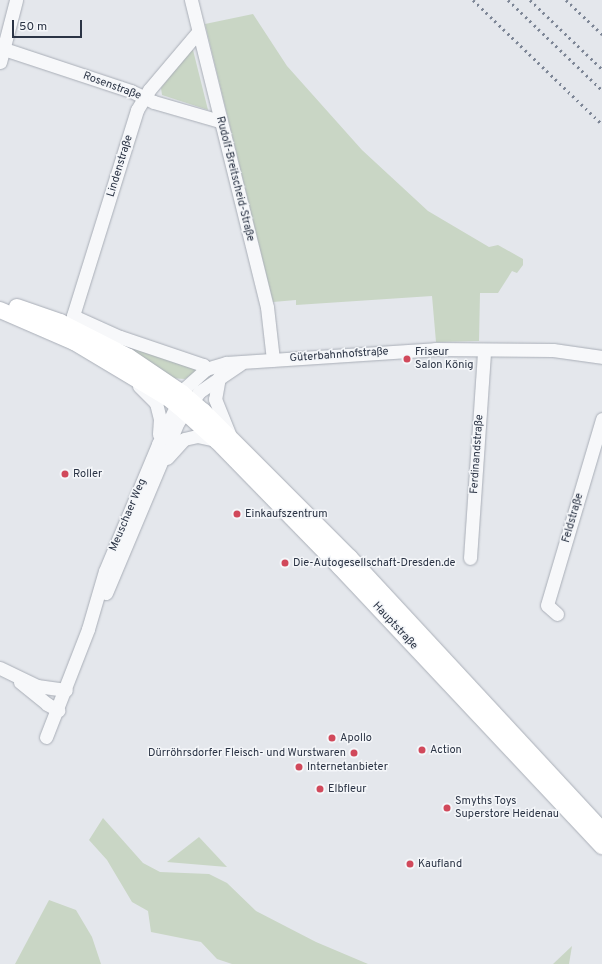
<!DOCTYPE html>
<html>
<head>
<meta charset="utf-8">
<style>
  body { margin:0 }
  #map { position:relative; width:602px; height:964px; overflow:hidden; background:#e4e7ec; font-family:Overpass,sans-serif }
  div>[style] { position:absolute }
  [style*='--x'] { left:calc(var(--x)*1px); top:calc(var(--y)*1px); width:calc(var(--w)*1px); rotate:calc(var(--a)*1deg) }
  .green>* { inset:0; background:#c9d6c5 }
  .roads { filter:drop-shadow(0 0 1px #a9aeb7) drop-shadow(0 0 1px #a9aeb7) }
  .minor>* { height:13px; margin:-6.5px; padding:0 6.5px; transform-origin:6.5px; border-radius:6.5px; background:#f7f8fa }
  .major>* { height:16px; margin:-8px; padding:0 8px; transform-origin:8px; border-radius:8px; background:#fff }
  .rail>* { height:3px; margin-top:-1.5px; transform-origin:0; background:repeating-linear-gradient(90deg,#7d8696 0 2px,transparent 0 6px) }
  .dots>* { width:11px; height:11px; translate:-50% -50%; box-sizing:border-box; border:2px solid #f4f6f9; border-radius:50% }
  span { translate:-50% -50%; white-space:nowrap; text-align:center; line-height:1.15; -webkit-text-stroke:3px #f4f6f9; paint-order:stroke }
  .street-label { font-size:11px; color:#2b3445 }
  .poi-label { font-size:11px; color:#2b3445 }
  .left { translate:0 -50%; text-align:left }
  .right { translate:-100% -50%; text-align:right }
  .scale { position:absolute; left:12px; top:20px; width:70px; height:18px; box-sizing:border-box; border:2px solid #2b3445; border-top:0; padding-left:5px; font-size:12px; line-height:14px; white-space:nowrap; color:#2b3445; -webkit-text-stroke:3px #f4f6f9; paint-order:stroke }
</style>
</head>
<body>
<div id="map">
  <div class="green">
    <div style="clip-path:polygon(253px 14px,287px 66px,362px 150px,428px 211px,489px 247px,498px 245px,523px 259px,523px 265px,517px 273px,512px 271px,498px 293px,480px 293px,479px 341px,436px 342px,432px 296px,296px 305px,296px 300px,273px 302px,205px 24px)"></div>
    <div style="clip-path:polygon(193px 50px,208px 110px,162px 95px,161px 88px,189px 51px)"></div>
    <div style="clip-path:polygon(71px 320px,198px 370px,185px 379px,170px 378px)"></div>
    <div style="clip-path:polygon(103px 818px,143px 863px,160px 872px,209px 874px,227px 883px,256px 911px,316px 942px,368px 964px,232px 964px,217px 959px,201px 942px,151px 932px,148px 911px,132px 902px,107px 860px,89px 840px)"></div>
    <div style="clip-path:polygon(199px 837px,227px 867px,167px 862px)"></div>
    <div style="clip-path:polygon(49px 900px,76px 910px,92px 937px,101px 964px,15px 964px)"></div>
    <div style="clip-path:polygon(572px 946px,569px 964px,553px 964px)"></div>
  </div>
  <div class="roads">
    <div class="minor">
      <div style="--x:191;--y:0;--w:316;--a:76.1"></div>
      <div style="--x:267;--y:307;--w:53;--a:83.5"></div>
      <div style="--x:198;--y:32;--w:76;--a:130.2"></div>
      <div style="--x:149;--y:90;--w:23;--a:121"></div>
      <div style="--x:137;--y:110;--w:216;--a:107.3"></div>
      <div style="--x:73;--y:316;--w:51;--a:24.1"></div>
      <div style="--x:120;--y:337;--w:88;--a:18.6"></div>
      <div style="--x:203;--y:365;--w:5;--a:53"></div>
      <div style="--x:4;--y:49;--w:134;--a:18.3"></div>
      <div style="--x:131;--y:91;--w:25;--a:26"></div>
      <div style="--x:154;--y:102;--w:69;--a:16.1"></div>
      <div style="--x:0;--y:62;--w:64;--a:-75.5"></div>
      <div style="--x:219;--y:377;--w:22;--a:100"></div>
      <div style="--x:215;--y:399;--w:38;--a:68"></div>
      <div style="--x:139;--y:386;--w:24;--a:45"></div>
      <div style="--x:156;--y:403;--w:16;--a:76"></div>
      <div style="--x:160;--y:419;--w:15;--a:94"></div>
      <div style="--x:167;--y:458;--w:25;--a:-48"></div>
      <div style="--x:184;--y:439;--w:13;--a:-13"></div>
      <div style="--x:197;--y:436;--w:19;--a:12"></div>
      <div style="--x:470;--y:558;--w:208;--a:-86.1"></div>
      <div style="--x:106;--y:593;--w:186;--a:-67.2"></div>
      <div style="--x:178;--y:422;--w:37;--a:-55"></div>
      <div style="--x:199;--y:392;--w:50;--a:-34.3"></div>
      <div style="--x:557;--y:614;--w:13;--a:-138"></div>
      <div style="--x:547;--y:605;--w:194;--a:-73.5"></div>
      <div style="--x:0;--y:668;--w:41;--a:25.9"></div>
      <div style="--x:37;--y:686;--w:29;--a:8"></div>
      <div style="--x:20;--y:682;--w:35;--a:39"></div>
      <div style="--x:47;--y:704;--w:13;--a:29"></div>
      <div style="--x:46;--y:737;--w:116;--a:-68.7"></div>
      <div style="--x:88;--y:629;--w:60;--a:-73.7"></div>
      <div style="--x:105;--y:571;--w:138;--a:-67.3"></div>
      <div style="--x:158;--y:444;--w:62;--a:-64.3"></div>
      <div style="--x:185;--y:388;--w:28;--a:-42"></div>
      <div style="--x:206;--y:369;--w:21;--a:-17"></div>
      <div style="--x:226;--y:363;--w:209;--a:-3.8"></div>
      <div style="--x:435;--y:349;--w:118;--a:0.5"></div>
      <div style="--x:553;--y:350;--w:49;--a:8.1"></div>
    </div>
    <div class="major">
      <div style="--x:17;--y:307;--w:46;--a:19.2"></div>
      <div style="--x:60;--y:322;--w:77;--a:26.9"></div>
      <div style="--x:129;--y:357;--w:64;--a:34.2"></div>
      <div style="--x:182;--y:393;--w:28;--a:41"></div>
      <div style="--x:203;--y:411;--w:208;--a:45"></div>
      <div style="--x:350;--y:558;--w:371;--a:47.2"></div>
      <div style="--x:0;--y:310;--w:81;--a:23.4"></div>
      <div style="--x:74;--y:342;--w:109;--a:30.8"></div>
      <div style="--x:168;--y:398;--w:21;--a:39"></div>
      <div style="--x:184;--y:411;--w:45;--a:42.3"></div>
      <div style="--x:217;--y:441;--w:176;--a:45.7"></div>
      <div style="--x:340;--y:567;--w:383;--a:46.8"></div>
    </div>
  </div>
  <div class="rail">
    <div style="--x:473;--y:0;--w:179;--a:43.9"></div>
    <div style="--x:508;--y:0;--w:130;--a:43.8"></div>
    <div style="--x:530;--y:0;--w:100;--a:43.8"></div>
    <div style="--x:566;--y:0;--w:50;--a:43.4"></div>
  </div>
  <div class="dots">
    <div style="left:407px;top:359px;background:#d1495b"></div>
    <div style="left:65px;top:474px;background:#d1495b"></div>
    <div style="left:237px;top:514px;background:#d1495b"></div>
    <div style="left:285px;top:563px;background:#d1495b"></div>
    <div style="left:332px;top:738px;background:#d1495b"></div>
    <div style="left:422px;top:750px;background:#d1495b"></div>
    <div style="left:354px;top:753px;background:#d1495b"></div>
    <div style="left:299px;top:767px;background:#d1495b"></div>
    <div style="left:320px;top:789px;background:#d1495b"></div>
    <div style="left:447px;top:808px;background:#d1495b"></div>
    <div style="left:410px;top:864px;background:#d1495b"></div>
  </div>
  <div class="street-label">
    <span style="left:112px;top:86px;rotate:20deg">Rosenstraße</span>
    <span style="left:120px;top:166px;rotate:-73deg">Lindenstraße</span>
    <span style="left:235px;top:179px;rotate:76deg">Rudolf-Breitscheid-Straße</span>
    <span style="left:339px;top:355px;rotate:-4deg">Güterbahnhofstraße</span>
    <span style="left:477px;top:454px;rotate:-86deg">Ferdinandstraße</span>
    <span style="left:128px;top:515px;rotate:-67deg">Meuschaer Weg</span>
    <span style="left:573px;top:518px;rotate:-74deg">Feldstraße</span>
    <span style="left:395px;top:626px;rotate:47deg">Hauptstraße</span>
  </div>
  <div class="poi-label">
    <span class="left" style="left:415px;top:359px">Friseur<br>Salon König</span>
    <span class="left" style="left:73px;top:474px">Roller</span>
    <span class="left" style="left:245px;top:514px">Einkaufszentrum</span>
    <span class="left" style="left:293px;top:563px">Die-Autogesellschaft-Dresden.de</span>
    <span class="left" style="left:340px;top:738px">Apollo</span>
    <span class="left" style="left:430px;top:750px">Action</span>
    <span class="right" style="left:346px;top:753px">Dürröhrsdorfer Fleisch- und Wurstwaren</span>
    <span class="left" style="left:307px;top:767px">Internetanbieter</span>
    <span class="left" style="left:328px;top:789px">Elbfleur</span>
    <span class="left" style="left:455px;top:808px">Smyths Toys<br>Superstore Heidenau</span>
    <span class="left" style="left:418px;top:864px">Kaufland</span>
  </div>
  <div class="scale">50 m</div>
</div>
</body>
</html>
